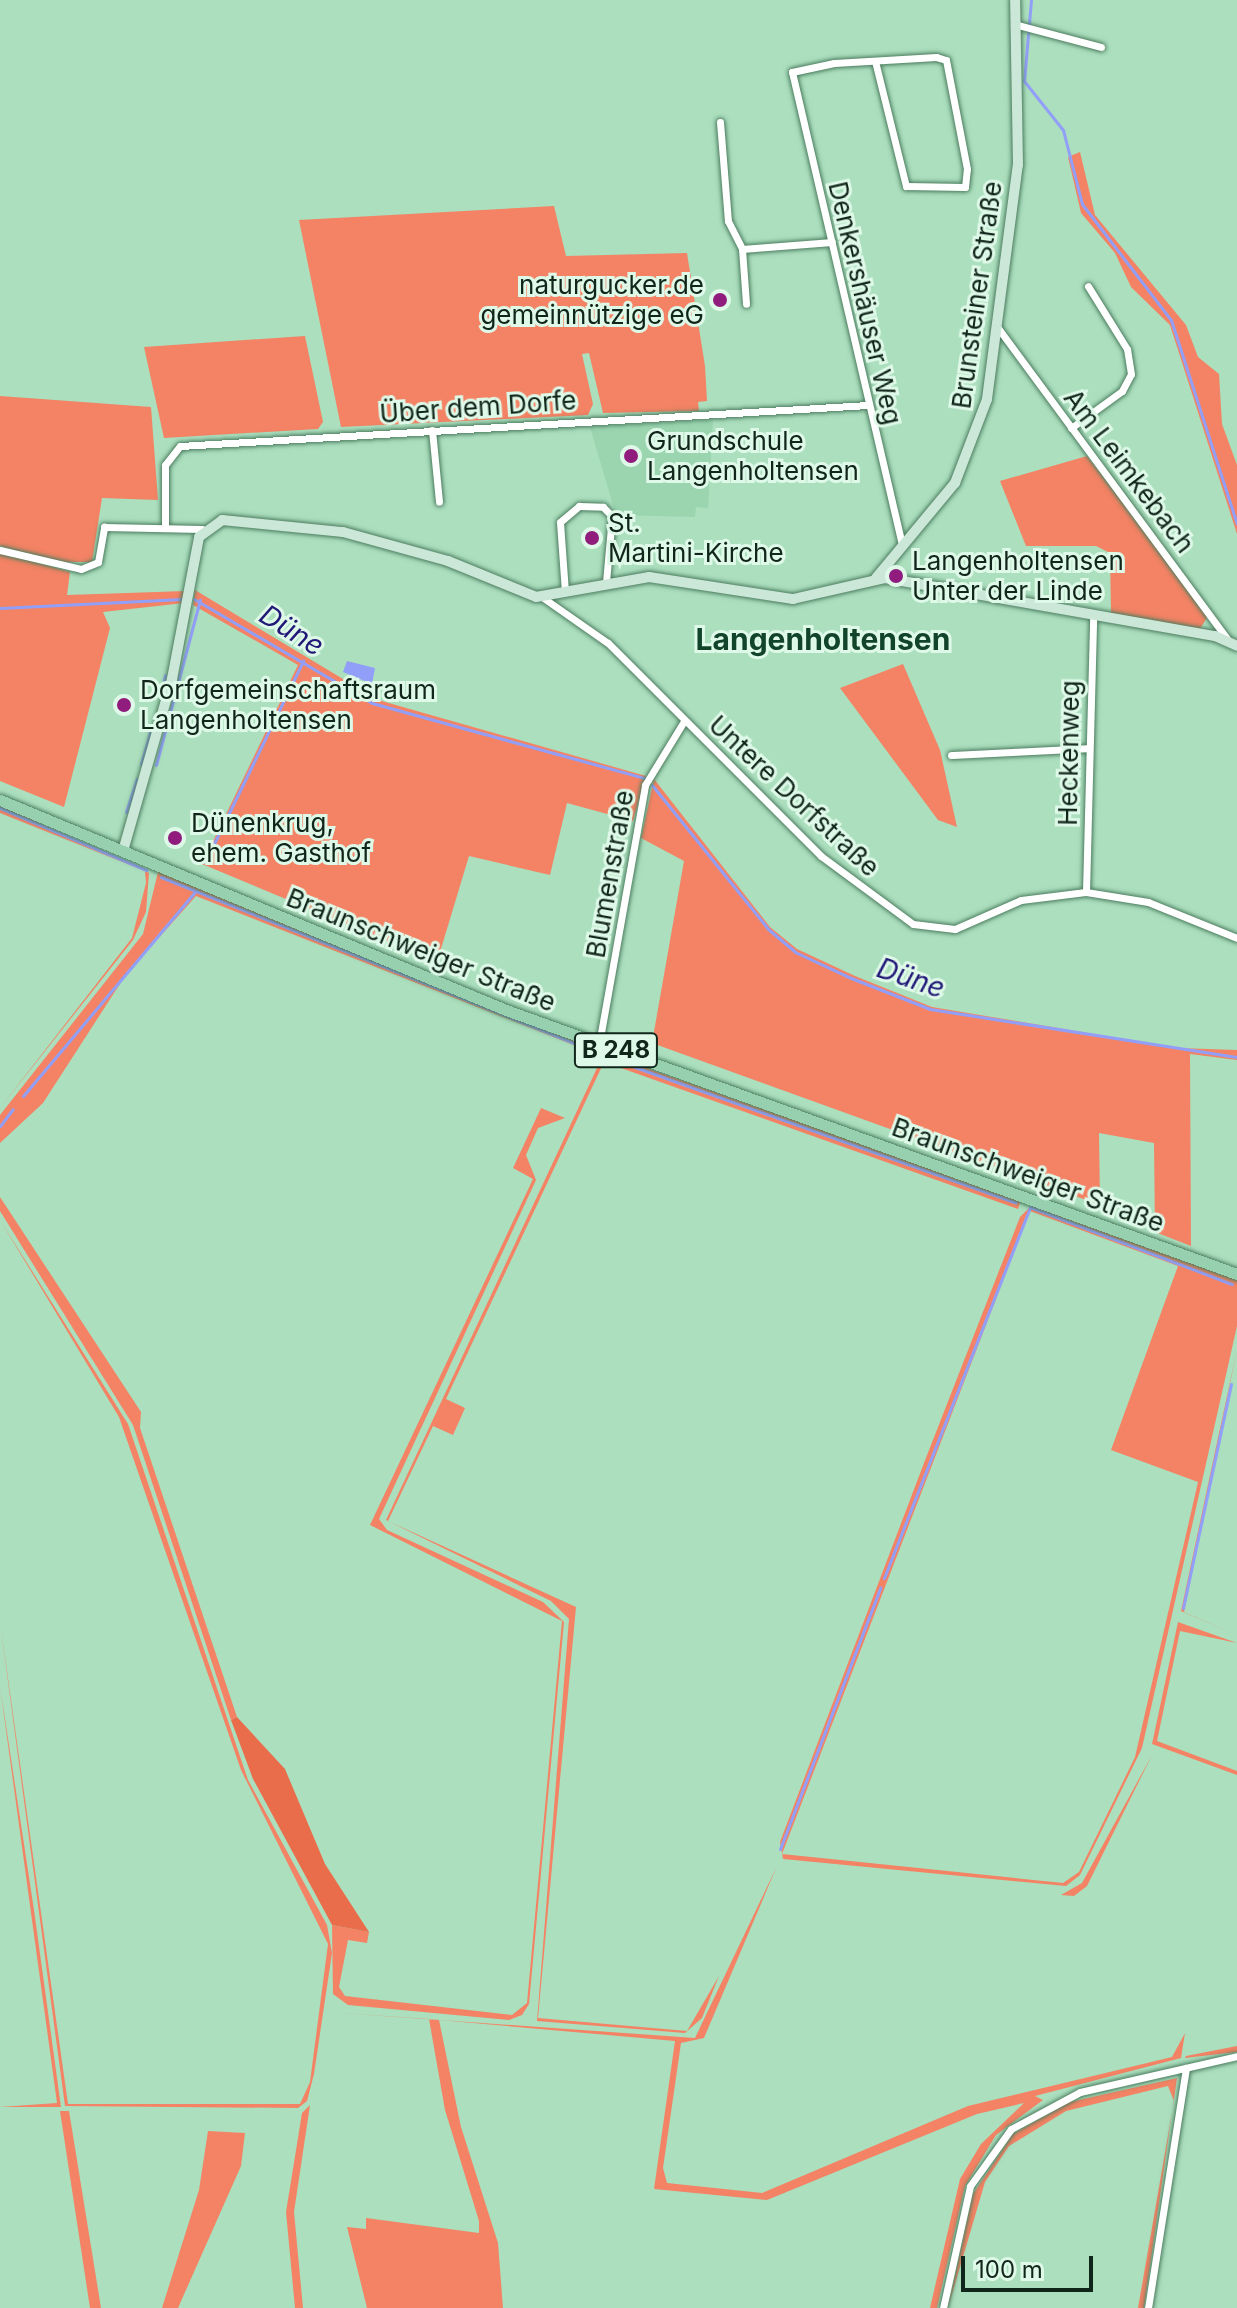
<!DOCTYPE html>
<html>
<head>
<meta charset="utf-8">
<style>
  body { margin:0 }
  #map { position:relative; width:1237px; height:2308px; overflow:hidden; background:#abdfbe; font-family:Inter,sans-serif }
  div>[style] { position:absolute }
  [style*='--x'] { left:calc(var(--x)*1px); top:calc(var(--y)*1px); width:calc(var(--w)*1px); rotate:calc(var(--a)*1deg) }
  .built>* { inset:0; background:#9ad5b0 }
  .green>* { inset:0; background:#f38364 }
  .forest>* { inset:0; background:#e96d4b }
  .water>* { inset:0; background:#929ff8 }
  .stream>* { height:3px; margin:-1.5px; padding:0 1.5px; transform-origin:1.5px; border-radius:1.5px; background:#929ff8 }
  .roads { filter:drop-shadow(0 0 2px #4c7d5f) drop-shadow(0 0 2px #4c7d5f) }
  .street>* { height:7px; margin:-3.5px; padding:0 3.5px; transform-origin:3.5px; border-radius:3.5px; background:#fff }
  .secondary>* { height:10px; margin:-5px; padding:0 5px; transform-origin:5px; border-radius:5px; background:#cbe7d7 }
  .primary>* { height:11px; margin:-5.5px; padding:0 5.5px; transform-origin:5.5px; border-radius:5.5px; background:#97d0af }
  .dots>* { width:22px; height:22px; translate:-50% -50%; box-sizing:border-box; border:4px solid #dff9e8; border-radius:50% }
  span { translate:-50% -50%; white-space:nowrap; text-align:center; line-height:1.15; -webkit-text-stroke:6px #dff9e8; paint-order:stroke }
  .shield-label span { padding:2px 6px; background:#dff9e8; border:2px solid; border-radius:6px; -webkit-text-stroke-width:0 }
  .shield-label { font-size:24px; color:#11261a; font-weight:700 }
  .poi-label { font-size:26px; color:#11261a }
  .right { translate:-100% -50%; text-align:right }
  .left { translate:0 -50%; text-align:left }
  .street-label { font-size:26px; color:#11261a }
  .water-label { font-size:28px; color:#211878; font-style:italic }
  .quarter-label { font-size:30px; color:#114429; font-weight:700 }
  .scale { position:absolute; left:961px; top:2256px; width:132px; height:36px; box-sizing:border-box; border:4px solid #11261a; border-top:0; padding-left:10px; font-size:24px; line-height:28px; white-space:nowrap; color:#11261a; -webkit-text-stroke:6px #dff9e8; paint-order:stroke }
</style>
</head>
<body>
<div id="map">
  <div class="built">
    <div style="clip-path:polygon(713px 420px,708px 508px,696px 507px,695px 517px,616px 515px,590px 427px)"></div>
  </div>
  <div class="green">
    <div style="clip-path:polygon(1080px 152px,1095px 215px,1186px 325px,1198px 357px,1219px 374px,1222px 424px,1237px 465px,1237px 534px,1170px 325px,1131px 287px,1115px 253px,1081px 213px,1068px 157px)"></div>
    <div style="clip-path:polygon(554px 206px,566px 256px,687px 253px,705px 366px,707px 401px,698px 402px,699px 411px,603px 413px,589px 353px,582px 354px,593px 404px,588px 415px,341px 427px,299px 220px)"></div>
    <div style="clip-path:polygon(305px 336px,323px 422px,318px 429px,164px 438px,144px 347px)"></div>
    <div style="clip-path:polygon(0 396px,151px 407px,158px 500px,102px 498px,92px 562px,51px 562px,0 546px)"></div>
    <div style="clip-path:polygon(1087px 456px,1208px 616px,1200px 629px,1111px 614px,1110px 553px,1096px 546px,1026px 546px,1000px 481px)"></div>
    <div style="clip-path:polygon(0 552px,70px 572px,67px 595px,186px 591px,184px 603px,103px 612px,110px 628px,64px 807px,0 781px)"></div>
    <div style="clip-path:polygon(195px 590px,378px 700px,646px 776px,633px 821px,567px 803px,550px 875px,469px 856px,437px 962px,202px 864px,298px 665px,193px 605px)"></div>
    <div style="clip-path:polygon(903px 664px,940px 750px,957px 827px,938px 820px,840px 688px)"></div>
    <div style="clip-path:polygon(654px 779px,770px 927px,797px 949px,855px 976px,932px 1007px,1178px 1048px,1237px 1050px,1237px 1060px,1190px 1054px,1191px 1246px,1155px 1232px,1154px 1143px,1099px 1133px,1100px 1205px,652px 1043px,684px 861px,641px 838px)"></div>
    <div style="clip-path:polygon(0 805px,149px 873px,146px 912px,133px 940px,0 1108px,132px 938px,146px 883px,145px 871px,0 813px)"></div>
    <div style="clip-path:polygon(158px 872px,586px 1044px,594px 1053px,196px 896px,125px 976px,43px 1103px,0 1143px,0 1115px,143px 934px)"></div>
    <div style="clip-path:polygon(604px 1053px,1021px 1200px,1018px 1209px,604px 1062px,446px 1399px,465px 1408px,453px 1435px,433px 1426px,388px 1521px,576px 1607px,538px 2018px,687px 2031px,719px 1976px,702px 2018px,685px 2033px,537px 2021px,569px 1619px,551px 1601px,386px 1520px)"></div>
    <div style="clip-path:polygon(541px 1108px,565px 1118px,538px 1128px,526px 1155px,536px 1180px,379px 1519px,387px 1530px,543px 1602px,564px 1622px,529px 2004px,522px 2015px,509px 2020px,348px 2005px,333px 1994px,332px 1925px,369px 1932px,367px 1943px,348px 1940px,339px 1987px,345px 1996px,512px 2015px,527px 2003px,562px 1621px,370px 1525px,533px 1179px,513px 1168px)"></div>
    <div style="clip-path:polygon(0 1197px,141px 1412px,140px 1428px,237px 1717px,231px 1720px,133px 1425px,0 1211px)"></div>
    <div style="clip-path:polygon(evenodd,1032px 1205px,1237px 1280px,1237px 1326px,1142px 1748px,1080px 1875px,1066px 1886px,783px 1859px,780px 1842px,924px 1463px,1020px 1217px,1032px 1205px,1030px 1211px,1178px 1266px,1111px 1450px,1198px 1482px,1135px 1757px,1079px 1872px,1063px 1883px,782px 1854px,1030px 1211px)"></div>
    <div style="clip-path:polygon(0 1220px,128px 1424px,248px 1780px,327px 1925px,332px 1953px,314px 2074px,307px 2101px,298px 2108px,65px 2106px,0 1622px,68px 2104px,300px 2104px,310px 2082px,328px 1944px,241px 1770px,119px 1417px)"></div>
    <div style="clip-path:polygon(1237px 1349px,1184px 1612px,1237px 1635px,1181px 1611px)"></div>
    <div style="clip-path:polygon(1178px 1622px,1237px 1643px,1180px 1631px,1157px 1741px,1237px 1771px,1237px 1775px,1152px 1744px)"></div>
    <div style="clip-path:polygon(0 1686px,34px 1910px,61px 2107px,0 2107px,57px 2103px)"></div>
    <div style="clip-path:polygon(1152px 1755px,1087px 1886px,1074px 1896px,1061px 1895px,1082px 1883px)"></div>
    <div style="clip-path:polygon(777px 1866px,704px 2038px,681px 2043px,663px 2168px,667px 2183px,762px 2193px,968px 2106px,1172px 2057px,1185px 2033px,1181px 2058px,1035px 2096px,1043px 2100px,996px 2135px,965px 2186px,937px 2308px,930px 2308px,960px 2179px,981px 2144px,1024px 2103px,977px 2114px,767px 2200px,654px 2189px,675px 2041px,439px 2020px,461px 2127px,498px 2243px,503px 2308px,367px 2308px,347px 2227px,366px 2229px,366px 2218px,479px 2233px,479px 2221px,445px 2110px,429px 2019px,326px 2012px,695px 2038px)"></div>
    <div style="clip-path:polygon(1237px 2046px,1237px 2052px,1185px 2058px,1186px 2056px)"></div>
    <div style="clip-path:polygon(1177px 2078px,1144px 2308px,1138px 2308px,1174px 2101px,1168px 2086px,1066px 2111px,1009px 2146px,985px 2182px,948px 2308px,973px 2194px,1013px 2134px,1070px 2102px)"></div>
    <div style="clip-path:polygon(310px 2105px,294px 2212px,303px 2308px,295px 2308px,286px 2212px,302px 2113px)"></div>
    <div style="clip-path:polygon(60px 2111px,69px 2111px,101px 2308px,90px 2308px)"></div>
    <div style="clip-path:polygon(208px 2131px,245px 2133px,241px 2166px,178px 2308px,162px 2308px,199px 2190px)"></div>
  </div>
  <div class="forest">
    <div style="clip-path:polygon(237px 1717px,285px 1769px,325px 1864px,369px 1932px,332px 1925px,253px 1779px,231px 1720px)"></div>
  </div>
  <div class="water">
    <div style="clip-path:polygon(347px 661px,375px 668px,372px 684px,343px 672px)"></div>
  </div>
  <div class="stream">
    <div style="--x:1031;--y:0;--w:81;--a:94.9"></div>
    <div style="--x:1024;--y:81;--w:63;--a:51.5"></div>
    <div style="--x:1063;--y:130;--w:76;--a:75.6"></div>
    <div style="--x:1082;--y:204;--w:146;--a:52.5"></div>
    <div style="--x:1171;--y:320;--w:214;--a:72.1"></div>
    <div style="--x:194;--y:599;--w:206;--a:30.3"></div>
    <div style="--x:372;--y:703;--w:282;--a:15.4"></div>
    <div style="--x:0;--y:608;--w:183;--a:-2.8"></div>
    <div style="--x:163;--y:685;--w:10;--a:-79"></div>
    <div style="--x:141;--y:764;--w:37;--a:-74"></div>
    <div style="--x:156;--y:765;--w:171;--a:-75.1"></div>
    <div style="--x:652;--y:785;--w:185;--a:51.1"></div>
    <div style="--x:768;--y:929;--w:35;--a:40"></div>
    <div style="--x:795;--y:952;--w:62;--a:24.9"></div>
    <div style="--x:851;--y:978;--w:85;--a:21.4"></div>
    <div style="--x:930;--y:1009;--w:311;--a:8.9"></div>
    <div style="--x:0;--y:808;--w:159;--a:23"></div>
    <div style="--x:126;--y:812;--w:35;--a:-72"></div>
    <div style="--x:205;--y:862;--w:224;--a:-64"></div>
    <div style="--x:161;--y:877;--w:463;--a:21.9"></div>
    <div style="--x:604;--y:1056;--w:437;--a:19.6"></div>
    <div style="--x:23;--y:1096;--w:267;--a:-49.9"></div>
    <div style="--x:0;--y:1126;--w:21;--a:-53"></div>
    <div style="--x:884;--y:1578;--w:399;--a:-68.5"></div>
    <div style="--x:1030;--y:1207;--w:216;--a:20.9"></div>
    <div style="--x:1183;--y:1608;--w:229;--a:-77.9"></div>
    <div style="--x:780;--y:1849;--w:280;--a:-69"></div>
  </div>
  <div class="roads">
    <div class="street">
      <div style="--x:1014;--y:24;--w:90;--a:14.8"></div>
      <div style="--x:875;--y:61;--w:129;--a:76.1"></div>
      <div style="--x:906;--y:186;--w:59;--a:1"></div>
      <div style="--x:965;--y:187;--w:18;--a:-84"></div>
      <div style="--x:967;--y:169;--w:111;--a:-100.9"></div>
      <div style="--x:946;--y:60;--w:10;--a:-163"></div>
      <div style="--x:936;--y:57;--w:102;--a:176.6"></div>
      <div style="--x:834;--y:63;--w:43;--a:167.9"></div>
      <div style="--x:792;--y:72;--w:484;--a:76.9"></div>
      <div style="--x:720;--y:122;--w:99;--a:85.4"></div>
      <div style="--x:728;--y:221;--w:31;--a:63"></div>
      <div style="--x:742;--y:249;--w:55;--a:85.8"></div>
      <div style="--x:742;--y:249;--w:90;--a:-4.4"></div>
      <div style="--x:998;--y:328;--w:388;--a:53.6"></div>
      <div style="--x:1071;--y:428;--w:63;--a:-36"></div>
      <div style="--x:1122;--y:391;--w:19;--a:-62"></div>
      <div style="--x:1131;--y:374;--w:25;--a:-99"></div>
      <div style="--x:1127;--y:349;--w:74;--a:-121.8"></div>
      <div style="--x:432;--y:430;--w:72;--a:84.4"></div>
      <div style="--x:165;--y:528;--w:63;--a:-90"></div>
      <div style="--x:165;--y:465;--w:24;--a:-52"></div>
      <div style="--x:180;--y:446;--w:689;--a:-3.41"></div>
      <div style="--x:0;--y:550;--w:83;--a:13.2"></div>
      <div style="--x:81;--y:569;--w:18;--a:-22"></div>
      <div style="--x:98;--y:562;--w:36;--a:-80"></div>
      <div style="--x:104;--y:527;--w:98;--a:1.2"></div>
      <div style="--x:565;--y:592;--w:70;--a:-94.1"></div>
      <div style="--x:560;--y:522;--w:25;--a:-40"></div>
      <div style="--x:579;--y:506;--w:24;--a:2"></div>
      <div style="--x:603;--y:507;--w:13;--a:45"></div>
      <div style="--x:612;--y:516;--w:66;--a:95.2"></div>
      <div style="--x:542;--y:597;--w:80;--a:34.9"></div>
      <div style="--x:608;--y:643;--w:301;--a:45"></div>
      <div style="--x:821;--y:856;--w:114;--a:36.5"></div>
      <div style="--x:913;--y:924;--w:42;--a:6.8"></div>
      <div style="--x:955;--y:929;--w:72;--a:-23.7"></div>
      <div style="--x:1021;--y:900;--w:65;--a:-7"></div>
      <div style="--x:1086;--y:892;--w:63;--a:9.2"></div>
      <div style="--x:1148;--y:902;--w:96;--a:22"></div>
      <div style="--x:951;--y:755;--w:137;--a:-2.9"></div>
      <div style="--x:1086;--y:892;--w:276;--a:-88.5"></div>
      <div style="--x:599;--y:1044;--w:263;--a:-79.9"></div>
      <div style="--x:645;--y:785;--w:75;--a:-58.6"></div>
      <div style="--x:943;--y:2308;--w:125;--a:-77.5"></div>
      <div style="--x:970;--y:2186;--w:70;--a:-54.3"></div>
      <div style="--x:1011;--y:2129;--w:78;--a:-28.2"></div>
      <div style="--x:1080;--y:2092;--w:161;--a:-12.9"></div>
      <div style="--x:1148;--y:2308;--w:243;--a:-81"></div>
    </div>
    <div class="secondary">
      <div style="--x:876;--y:578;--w:124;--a:-50.3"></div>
      <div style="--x:955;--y:483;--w:90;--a:-69.1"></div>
      <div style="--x:987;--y:399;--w:236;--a:-82.5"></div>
      <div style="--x:1018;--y:165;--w:165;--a:-91"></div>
      <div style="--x:123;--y:851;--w:179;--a:-74.1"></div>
      <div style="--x:172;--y:679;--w:145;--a:-79.2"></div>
      <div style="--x:199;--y:537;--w:29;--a:-36"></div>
      <div style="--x:222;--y:520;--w:122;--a:5.7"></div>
      <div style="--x:343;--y:532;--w:109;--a:15.4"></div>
      <div style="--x:448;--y:561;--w:95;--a:22.2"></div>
      <div style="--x:536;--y:597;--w:115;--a:-10"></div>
      <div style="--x:649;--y:577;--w:146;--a:8.7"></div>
      <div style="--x:793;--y:599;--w:94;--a:-12.9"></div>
      <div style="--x:885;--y:578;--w:335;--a:10"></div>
      <div style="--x:1215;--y:636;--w:24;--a:24"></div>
    </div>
    <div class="primary">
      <div style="--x:0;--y:800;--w:548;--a:22.54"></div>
      <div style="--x:506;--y:1010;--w:777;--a:19.86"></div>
    </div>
  </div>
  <div class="dots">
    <div style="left:720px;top:300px;background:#901d7d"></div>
    <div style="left:631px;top:456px;background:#901d7d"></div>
    <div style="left:592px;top:538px;background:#901d7d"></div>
    <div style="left:896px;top:576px;background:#901d7d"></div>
    <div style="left:124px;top:705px;background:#901d7d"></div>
    <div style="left:175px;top:838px;background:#901d7d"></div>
  </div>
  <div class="shield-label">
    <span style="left:616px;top:1050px">B 248</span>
  </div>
  <div class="poi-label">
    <span class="right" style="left:704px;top:300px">naturgucker.de<br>gemeinnützige eG</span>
    <span class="left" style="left:647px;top:456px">Grundschule<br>Langenholtensen</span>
    <span class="left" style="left:608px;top:538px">St.<br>Martini-Kirche</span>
    <span class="left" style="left:912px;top:576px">Langenholtensen<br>Unter der Linde</span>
    <span class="left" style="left:140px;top:705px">Dorfgemeinschaftsraum<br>Langenholtensen</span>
    <span class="left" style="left:191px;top:838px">Dünenkrug,<br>ehem. Gasthof</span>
  </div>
  <div class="street-label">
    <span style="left:977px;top:295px;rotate:-82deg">Brunsteiner Straße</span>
    <span style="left:865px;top:303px;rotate:77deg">Denkershäuser Weg</span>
    <span style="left:478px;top:407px;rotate:-4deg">Über dem Dorfe</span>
    <span style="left:1129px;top:471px;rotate:53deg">Am Leimkebach</span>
    <span style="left:1069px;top:753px;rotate:-89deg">Heckenweg</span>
    <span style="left:794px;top:796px;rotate:43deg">Untere Dorfstraße</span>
    <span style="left:610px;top:874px;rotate:-80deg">Blumenstraße</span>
    <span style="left:421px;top:950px;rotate:22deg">Braunschweiger Straße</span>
    <span style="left:1028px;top:1175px;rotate:20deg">Braunschweiger Straße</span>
  </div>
  <div class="water-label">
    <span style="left:292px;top:630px;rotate:32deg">Düne</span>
    <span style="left:911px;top:978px;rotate:19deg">Düne</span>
  </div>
  <div class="quarter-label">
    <span style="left:823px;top:639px">Langenholtensen</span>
  </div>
  <div class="scale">100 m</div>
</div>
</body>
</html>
